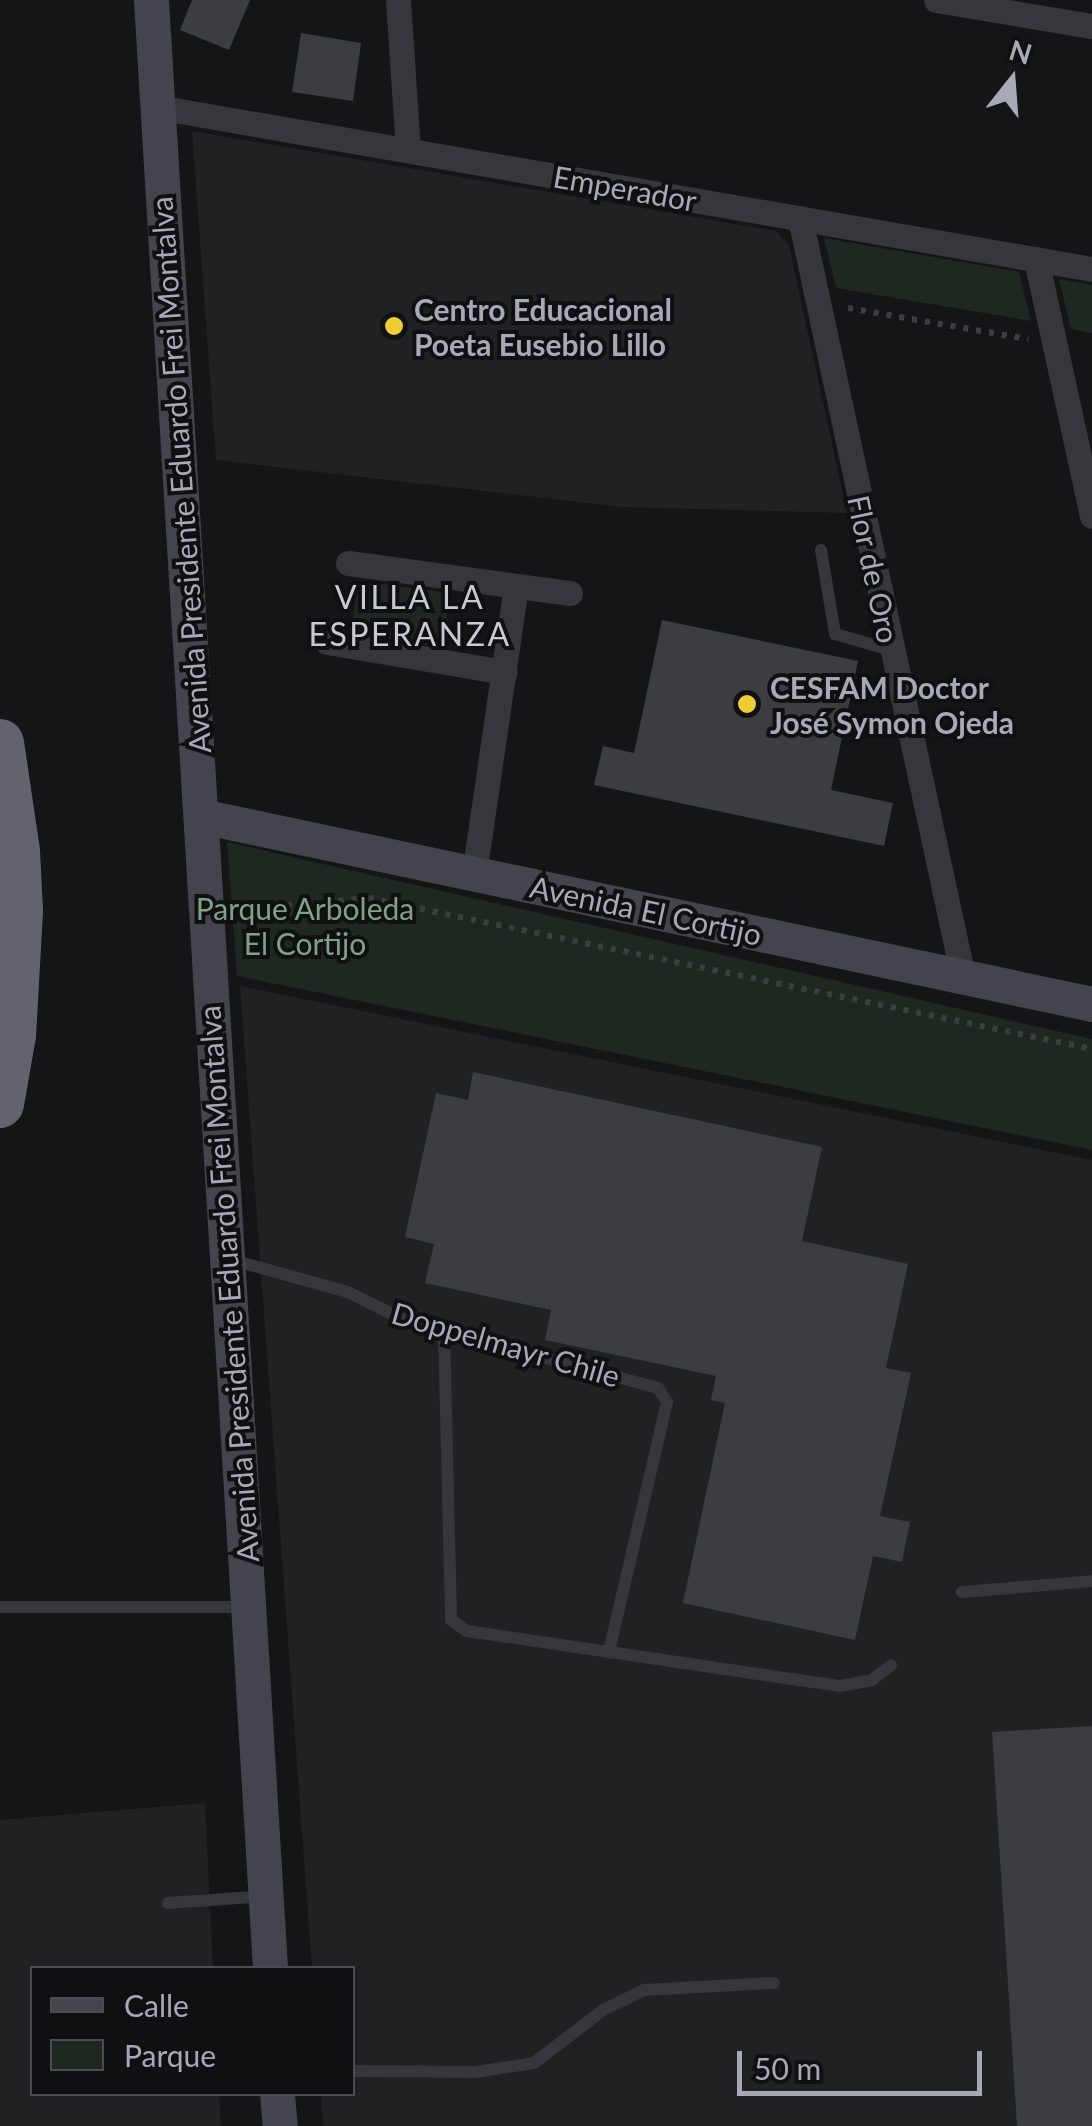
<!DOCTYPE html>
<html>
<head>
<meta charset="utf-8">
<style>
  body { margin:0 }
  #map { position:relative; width:1092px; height:2126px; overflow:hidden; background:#151517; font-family:Lato,sans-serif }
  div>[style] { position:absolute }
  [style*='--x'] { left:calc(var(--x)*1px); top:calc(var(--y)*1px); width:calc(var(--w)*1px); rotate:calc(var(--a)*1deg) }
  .built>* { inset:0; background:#212124 }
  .green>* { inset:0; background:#1f2721 }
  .building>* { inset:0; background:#3c3d41 }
  .path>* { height:6px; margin-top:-3px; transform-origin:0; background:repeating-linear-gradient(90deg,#3c3d43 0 5px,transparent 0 13px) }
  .lane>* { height:12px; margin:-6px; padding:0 6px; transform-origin:6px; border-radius:6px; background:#36363c }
  .street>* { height:25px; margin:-12.5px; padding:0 12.5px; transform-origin:12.5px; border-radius:12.5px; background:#36363c }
  .secondary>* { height:35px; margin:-17.5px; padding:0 17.5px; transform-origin:17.5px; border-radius:17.5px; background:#44454c }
  .highway>* { height:48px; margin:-24px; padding:0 24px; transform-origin:24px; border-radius:24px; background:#62636d }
  .dots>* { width:28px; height:28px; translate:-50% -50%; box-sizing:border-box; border:5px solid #101012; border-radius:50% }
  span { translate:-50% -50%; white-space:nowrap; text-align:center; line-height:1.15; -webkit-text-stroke:8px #101012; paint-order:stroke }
  .street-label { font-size:30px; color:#a7a9b7 }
  .poi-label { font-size:30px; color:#a7a9b7; font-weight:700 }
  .left { translate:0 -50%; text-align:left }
  .park-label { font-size:30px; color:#7ea286 }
  .neighbourhood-label { font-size:32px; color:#c8c9d3; letter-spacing:2.5px }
  .legend { position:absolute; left:30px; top:1966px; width:325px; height:130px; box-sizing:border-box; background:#101012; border:2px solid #4c4d54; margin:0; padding:12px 18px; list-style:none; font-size:30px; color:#a7a9b7 }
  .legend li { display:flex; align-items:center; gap:20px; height:50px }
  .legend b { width:50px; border:2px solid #4c4d54 }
  .north { position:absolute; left:962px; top:30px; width:100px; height:100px; -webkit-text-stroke:8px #101012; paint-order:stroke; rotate:17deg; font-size:28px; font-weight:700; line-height:40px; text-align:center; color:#a7a9b7 }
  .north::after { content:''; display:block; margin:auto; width:35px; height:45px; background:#a7a9b7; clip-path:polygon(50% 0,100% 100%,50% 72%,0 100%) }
  .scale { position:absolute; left:737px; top:2051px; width:245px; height:45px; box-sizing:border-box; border:5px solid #a7a9b7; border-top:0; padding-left:12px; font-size:30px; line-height:35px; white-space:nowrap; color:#a7a9b7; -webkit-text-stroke:8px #101012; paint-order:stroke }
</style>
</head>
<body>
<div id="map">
  <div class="built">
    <div style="clip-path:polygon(192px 131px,776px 231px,789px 246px,847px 513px,622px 507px,216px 460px)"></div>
    <div style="clip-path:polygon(240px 986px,1092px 1160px,1092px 2126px,323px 2126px,321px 2094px,352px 2094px,352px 1968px,312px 1968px)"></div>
    <div style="clip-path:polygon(205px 1803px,213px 1968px,32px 1968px,32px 2094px,219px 2094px,221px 2126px,0 2126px,0 1820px)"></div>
  </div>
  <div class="green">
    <div style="clip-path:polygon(824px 238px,1019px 272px,1031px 321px,836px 288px)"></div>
    <div style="clip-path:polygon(1059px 279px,1092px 285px,1092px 333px,1071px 329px)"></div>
    <div style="clip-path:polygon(358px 581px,450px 593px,442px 647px,351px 634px)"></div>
    <div style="clip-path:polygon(227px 842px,1092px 1039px,1092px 1150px,237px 976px)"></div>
  </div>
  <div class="building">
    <div style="clip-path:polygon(192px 0,250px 0,229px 50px,180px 30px)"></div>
    <div style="clip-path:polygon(301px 33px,361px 43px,353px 101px,292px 92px)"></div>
    <div style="clip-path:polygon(662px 620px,858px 661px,831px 790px,893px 803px,884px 846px,594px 785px,603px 746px,634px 753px)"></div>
    <div style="clip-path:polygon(473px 1072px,822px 1147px,802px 1241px,908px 1264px,886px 1368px,911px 1373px,880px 1516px,910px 1522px,902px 1562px,873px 1556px,855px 1640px,683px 1603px,725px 1403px,711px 1400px,716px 1376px,545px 1340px,551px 1310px,425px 1283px,434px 1244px,405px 1237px,436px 1093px,468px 1100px)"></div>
    <div style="clip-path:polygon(1092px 1726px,1092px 2126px,1017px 2126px,992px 1732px)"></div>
  </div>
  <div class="path">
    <div style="--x:848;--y:308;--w:183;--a:9.8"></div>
    <div style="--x:235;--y:910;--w:135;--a:-5.1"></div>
    <div style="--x:369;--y:898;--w:739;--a:11.8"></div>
  </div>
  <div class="lane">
    <div style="--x:821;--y:550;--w:85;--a:80.5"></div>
    <div style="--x:835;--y:634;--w:58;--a:15.9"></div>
    <div style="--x:232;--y:1260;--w:120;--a:15.4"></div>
    <div style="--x:348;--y:1292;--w:60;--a:26.6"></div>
    <div style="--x:402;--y:1319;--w:265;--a:15.1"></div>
    <div style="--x:658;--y:1388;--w:17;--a:57"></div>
    <div style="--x:667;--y:1402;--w:257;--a:103.1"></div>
    <div style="--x:444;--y:1330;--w:290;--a:88.6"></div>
    <div style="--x:451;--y:1620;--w:19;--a:35"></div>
    <div style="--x:467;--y:1631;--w:376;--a:8.4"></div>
    <div style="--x:839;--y:1686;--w:34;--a:-10"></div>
    <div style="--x:872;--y:1680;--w:24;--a:-38"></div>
    <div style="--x:962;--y:1592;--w:130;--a:-4.8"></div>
    <div style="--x:0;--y:1607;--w:247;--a:0"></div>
    <div style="--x:168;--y:1903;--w:97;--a:-4.1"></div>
    <div style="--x:352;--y:2071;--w:124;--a:0.5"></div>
    <div style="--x:476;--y:2072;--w:59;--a:-8.8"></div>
    <div style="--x:534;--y:2063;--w:87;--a:-37.5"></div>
    <div style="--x:603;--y:2010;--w:46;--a:-26"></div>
    <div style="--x:644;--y:1990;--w:130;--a:-3.1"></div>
  </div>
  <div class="street">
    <div style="--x:398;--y:0;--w:150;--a:86.2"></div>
    <div style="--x:936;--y:0;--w:158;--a:9.5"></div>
    <div style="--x:157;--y:107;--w:949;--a:9.83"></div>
    <div style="--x:800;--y:218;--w:776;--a:77.88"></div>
    <div style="--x:1036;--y:259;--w:263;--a:77.7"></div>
    <div style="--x:348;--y:563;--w:224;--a:7.7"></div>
    <div style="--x:327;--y:642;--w:180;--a:9.6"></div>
    <div style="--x:474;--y:874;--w:291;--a:-81.7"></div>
  </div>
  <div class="secondary">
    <div style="--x:151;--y:0;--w:1972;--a:86.54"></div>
    <div style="--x:201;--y:816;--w:911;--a:11.91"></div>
    <div style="--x:277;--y:2094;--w:32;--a:85"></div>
  </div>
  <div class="highway">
    <div style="--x:0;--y:743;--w:109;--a:81.6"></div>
    <div style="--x:16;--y:851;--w:60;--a:87.1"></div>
    <div style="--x:19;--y:911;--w:124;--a:93.2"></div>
    <div style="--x:12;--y:1035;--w:70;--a:99.9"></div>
  </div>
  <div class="dots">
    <div style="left:394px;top:326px;background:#efce35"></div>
    <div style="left:747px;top:704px;background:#efce35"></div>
  </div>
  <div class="street-label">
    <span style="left:625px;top:188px;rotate:10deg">Emperador</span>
    <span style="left:180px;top:475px;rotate:-94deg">Avenida Presidente Eduardo Frei Montalva</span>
    <span style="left:874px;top:569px;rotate:78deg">Flor de Oro</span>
    <span style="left:646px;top:910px;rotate:12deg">Avenida El Cortijo</span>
    <span style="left:228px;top:1284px;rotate:-94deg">Avenida Presidente Eduardo Frei Montalva</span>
    <span style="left:506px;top:1344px;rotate:16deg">Doppelmayr Chile</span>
  </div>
  <div class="poi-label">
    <span class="left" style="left:414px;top:326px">Centro Educacional<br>Poeta Eusebio Lillo</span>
    <span class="left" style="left:770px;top:704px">CESFAM Doctor<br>José Symon Ojeda</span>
  </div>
  <div class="park-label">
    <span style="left:305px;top:925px">Parque Arboleda<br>El Cortijo</span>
  </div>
  <div class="neighbourhood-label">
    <span style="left:410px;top:616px">VILLA LA<br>ESPERANZA</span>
  </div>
  <ul class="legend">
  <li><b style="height:12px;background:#44454c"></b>Calle</li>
  <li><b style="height:28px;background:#1f2721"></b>Parque</li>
  </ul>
  <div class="north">N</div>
  <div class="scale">50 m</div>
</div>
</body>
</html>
